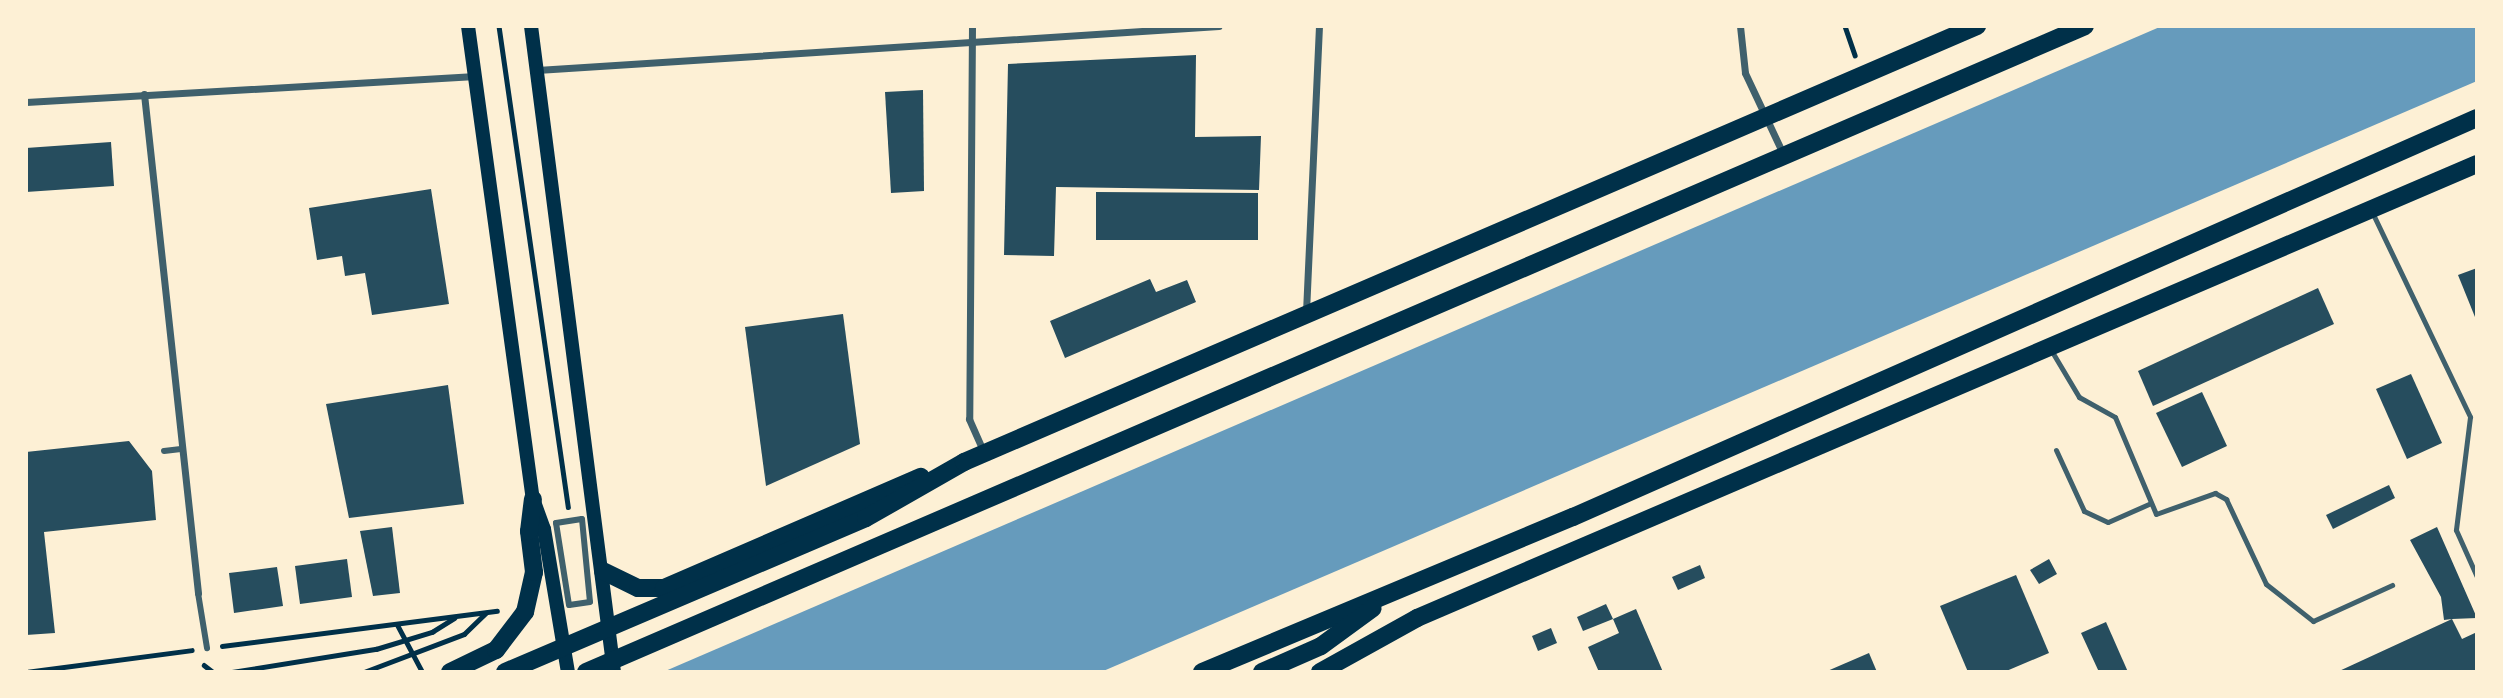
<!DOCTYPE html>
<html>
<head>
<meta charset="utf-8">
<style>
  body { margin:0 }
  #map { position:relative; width:2503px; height:698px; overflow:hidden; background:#fdf0d5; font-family:Jost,sans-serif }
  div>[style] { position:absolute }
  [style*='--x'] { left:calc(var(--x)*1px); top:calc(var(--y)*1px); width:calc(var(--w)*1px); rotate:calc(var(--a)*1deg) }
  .water>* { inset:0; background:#669bbc }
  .building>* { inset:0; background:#264d5e }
  .path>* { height:4.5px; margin:-2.25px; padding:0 2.25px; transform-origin:2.25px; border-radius:2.25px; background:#003049 }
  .service>* { height:5px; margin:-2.5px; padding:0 2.5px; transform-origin:2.5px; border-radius:2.5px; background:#3f606c }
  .pedestrian>* { height:6px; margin:-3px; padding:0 3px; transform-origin:3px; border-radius:3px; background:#3f606c }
  .minor>* { height:7px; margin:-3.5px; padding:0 3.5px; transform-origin:3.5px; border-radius:3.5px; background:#3f606c }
  .secondary>* { height:14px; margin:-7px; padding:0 7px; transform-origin:7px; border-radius:7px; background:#003049 }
  .primary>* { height:18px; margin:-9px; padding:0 9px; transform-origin:9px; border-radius:9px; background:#003049 }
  span { translate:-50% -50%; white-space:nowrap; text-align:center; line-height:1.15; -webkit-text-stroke:5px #fdf0d5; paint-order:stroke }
  .frame { position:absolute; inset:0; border:28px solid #fdf0d5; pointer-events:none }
</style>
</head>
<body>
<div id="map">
  <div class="water">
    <div style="clip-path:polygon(2162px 26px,2477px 26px,2477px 81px,1101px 672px,663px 672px)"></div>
  </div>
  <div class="building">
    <div style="clip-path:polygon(1196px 55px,1195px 137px,1261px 136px,1259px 190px,1056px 187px,1054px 256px,1004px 255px,1008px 64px)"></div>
    <div style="clip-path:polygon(923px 90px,924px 191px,891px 193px,885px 92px)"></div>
    <div style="clip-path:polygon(111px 142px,114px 186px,26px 192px,26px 148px)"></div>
    <div style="clip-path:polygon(431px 189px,449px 304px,372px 315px,365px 273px,345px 276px,342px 256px,317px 260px,309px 208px)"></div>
    <div style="clip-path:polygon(1096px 192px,1258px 193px,1258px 240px,1096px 240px)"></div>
    <div style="clip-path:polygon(2477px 268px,2477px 322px,2458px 275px)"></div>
    <div style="clip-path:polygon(1150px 279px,1156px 292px,1187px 280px,1196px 302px,1065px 358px,1050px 321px)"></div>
    <div style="clip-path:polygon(2318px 288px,2334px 324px,2153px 406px,2138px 371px)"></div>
    <div style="clip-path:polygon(843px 314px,860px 444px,766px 486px,745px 327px)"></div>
    <div style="clip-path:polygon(2411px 374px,2442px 443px,2407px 459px,2376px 389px)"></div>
    <div style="clip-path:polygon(448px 385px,464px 504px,349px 518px,326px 404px)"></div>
    <div style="clip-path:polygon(2202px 392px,2227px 446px,2182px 467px,2156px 413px)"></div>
    <div style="clip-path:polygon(129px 441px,152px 471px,156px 520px,44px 532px,55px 633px,26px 635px,26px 452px)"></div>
    <div style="clip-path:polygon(2389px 485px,2395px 498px,2333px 529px,2326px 515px)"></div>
    <div style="clip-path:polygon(392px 527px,400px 593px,373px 596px,360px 531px)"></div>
    <div style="clip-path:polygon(2437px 527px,2477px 618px,2452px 619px,2462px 639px,2477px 632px,2477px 672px,2337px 672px,2452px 619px,2444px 620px,2441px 597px,2410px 540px)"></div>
    <div style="clip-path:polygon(347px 559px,352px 597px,300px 604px,295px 566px)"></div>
    <div style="clip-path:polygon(2049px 559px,2057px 574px,2039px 584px,2030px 570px)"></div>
    <div style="clip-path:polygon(1700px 565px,1705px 578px,1678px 590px,1672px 577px)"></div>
    <div style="clip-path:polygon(277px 567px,283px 606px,234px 613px,229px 573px)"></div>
    <div style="clip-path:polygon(2016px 575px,2049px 653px,2004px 672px,1968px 672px,1940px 606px)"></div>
    <div style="clip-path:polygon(1606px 604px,1613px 619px,1583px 631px,1577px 617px)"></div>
    <div style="clip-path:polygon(1636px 609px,1663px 672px,1599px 672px,1588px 647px,1619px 633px,1613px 619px)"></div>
    <div style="clip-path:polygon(2106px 622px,2128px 672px,2099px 672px,2081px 633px)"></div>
    <div style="clip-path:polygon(1551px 628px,1557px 643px,1538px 651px,1532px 636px)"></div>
    <div style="clip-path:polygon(1869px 653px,1877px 672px,1825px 672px)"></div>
  </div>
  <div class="path">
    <div style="--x:499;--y:26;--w:486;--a:81.8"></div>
    <div style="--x:1845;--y:26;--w:31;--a:71"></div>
    <div style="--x:397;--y:624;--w:53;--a:62"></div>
    <div style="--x:222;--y:646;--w:277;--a:-7.3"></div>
    <div style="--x:204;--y:665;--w:11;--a:38"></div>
    <div style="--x:26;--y:672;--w:167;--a:-7.5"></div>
    <div style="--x:232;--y:672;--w:146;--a:-9.1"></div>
    <div style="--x:376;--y:649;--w:59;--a:-16.9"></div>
    <div style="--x:432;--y:632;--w:26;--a:-32"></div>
    <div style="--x:364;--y:672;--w:107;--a:-20.8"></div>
    <div style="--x:464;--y:634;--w:30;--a:-44"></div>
  </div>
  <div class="service">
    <div style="--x:2372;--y:212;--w:227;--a:64.4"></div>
    <div style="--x:2470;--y:417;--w:114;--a:97.1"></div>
    <div style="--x:2456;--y:530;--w:51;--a:65.9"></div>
    <div style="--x:2051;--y:350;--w:55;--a:59.2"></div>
    <div style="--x:2079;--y:397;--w:41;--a:29.1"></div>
    <div style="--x:2115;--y:417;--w:105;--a:67.1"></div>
    <div style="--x:2156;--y:514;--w:63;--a:-19.6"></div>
    <div style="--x:2215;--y:493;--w:13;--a:29"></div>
    <div style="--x:2226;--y:499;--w:94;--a:64.8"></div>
    <div style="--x:2266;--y:584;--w:60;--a:38.2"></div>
    <div style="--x:2313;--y:621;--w:87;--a:-24.5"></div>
    <div style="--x:2056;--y:450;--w:67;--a:65.3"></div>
    <div style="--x:2084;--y:511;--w:26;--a:25"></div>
    <div style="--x:2108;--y:522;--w:47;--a:-23.8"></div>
  </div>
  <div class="pedestrian">
    <div style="--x:164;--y:451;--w:17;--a:-7"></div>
    <div style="--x:582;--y:519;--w:83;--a:84.5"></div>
    <div style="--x:590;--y:602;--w:21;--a:172"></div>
    <div style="--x:569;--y:605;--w:83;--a:-99"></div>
    <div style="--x:556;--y:523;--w:26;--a:-9"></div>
    <div style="--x:198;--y:593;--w:56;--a:80.7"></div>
  </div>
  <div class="minor">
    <div style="--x:972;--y:26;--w:393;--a:90.4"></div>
    <div style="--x:969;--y:419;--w:37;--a:66"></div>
    <div style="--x:1740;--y:26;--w:47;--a:83.9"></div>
    <div style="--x:1745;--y:73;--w:92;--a:64.8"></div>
    <div style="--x:537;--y:70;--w:683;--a:-3.69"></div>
    <div style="--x:144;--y:94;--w:502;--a:83.82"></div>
    <div style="--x:26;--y:102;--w:450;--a:-3.3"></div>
    <div style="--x:1306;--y:312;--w:286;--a:-87.4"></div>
  </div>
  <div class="secondary">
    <div style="--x:468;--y:26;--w:477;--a:82.2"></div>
    <div style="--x:533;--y:499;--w:32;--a:70"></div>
    <div style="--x:544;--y:529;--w:145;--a:80.5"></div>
    <div style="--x:531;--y:26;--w:651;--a:82.68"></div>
  </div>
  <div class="primary">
    <div style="--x:603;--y:571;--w:39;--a:26"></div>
    <div style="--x:638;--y:588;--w:26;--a:0"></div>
    <div style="--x:664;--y:588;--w:280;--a:-23.4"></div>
    <div style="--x:450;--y:672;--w:51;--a:-25.6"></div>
    <div style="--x:496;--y:650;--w:48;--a:-52.7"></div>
    <div style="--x:525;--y:612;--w:41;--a:-77.3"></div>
    <div style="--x:534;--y:572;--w:41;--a:-97"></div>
    <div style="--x:529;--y:531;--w:32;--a:-83"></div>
    <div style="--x:505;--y:672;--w:392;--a:-23.1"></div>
    <div style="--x:866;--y:518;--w:113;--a:-29.7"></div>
    <div style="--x:964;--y:462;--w:1103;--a:-23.29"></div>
    <div style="--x:586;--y:672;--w:1632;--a:-23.31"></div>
    <div style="--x:1202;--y:672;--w:402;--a:-22.7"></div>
    <div style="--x:1573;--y:517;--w:988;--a:-23.82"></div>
    <div style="--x:1262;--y:672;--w:64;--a:-23.8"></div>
    <div style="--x:1321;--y:646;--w:64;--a:-36.2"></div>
    <div style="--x:1320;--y:672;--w:111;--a:-29.1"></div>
    <div style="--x:1417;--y:618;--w:1153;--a:-23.19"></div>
  </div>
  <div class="frame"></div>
</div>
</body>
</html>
